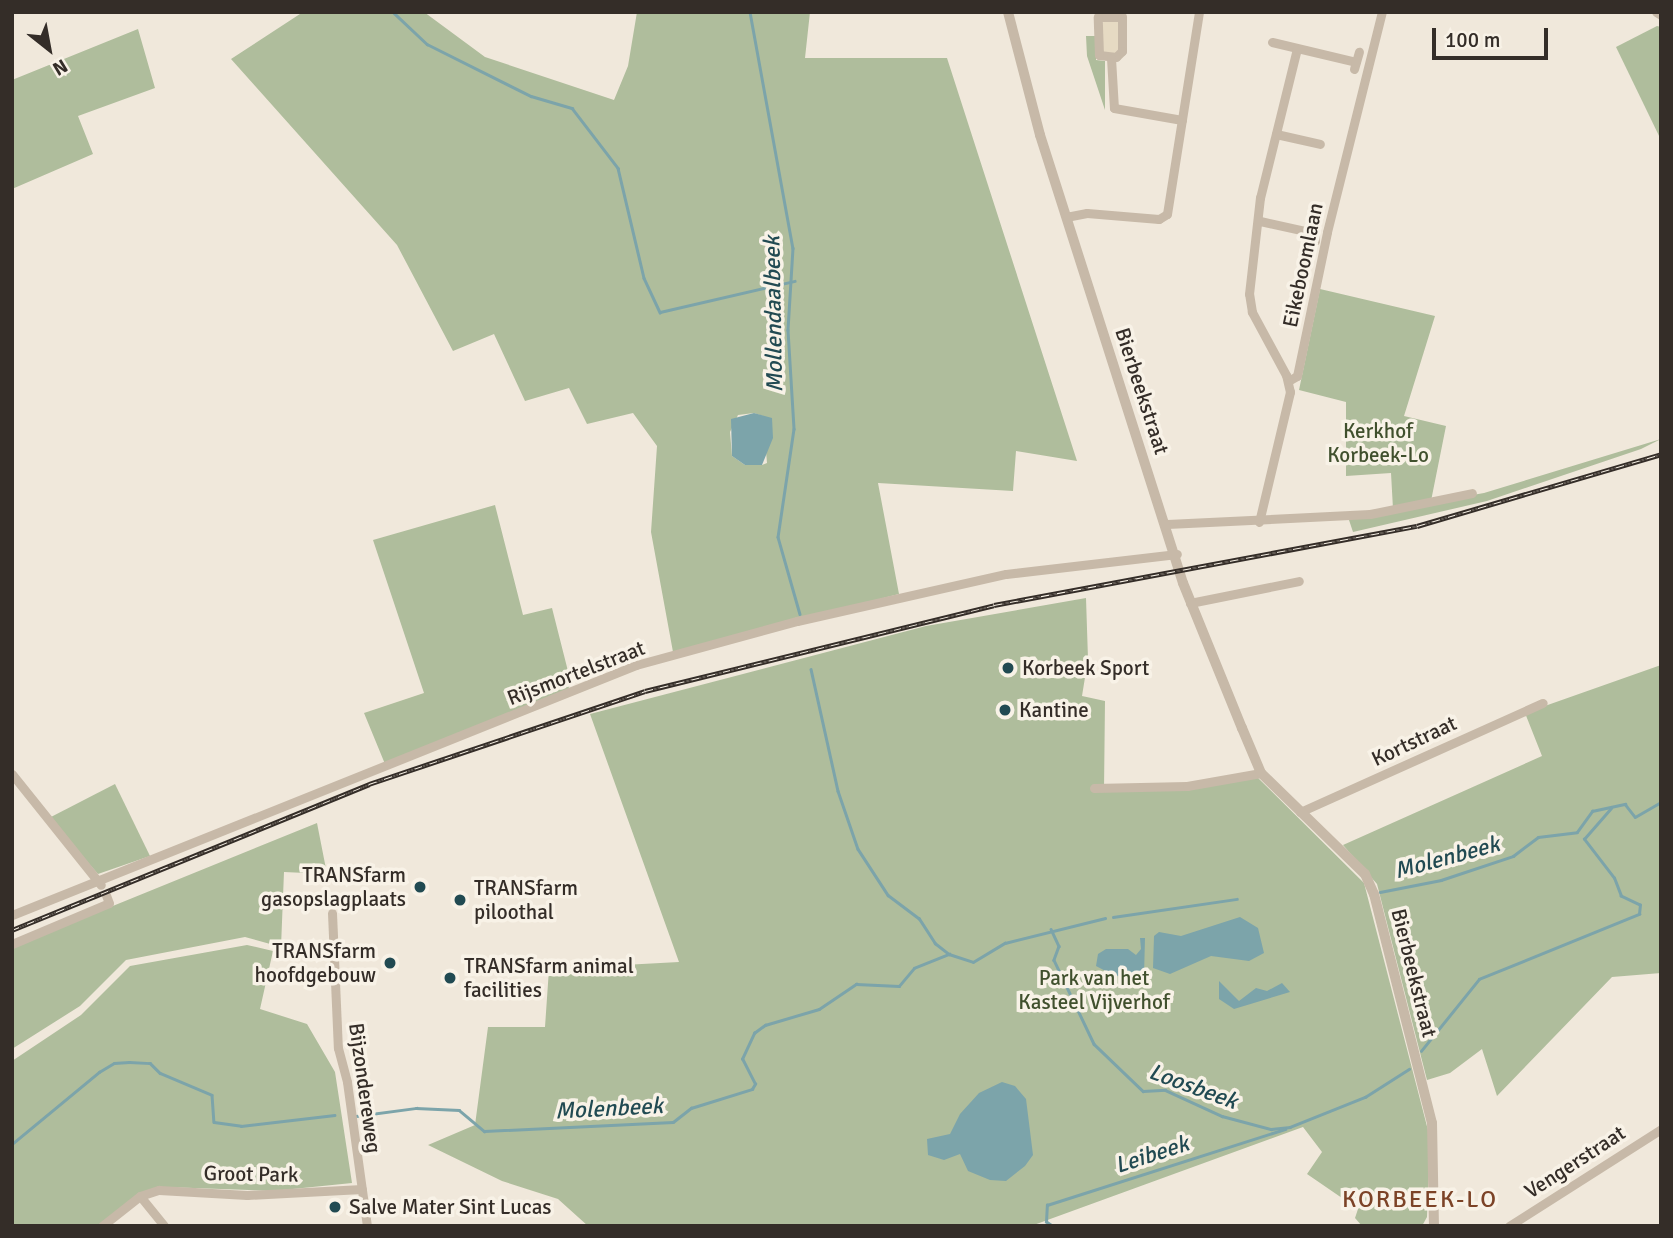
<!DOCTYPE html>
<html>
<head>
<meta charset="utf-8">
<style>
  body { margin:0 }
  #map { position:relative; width:1673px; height:1238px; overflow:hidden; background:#f0e8db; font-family:Signika,sans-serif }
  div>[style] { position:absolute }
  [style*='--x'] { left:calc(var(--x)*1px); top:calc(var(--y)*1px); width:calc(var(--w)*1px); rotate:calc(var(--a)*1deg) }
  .green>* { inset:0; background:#afbd9c }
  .plaza>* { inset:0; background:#e6dac3 }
  .water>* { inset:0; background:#7ca4aa }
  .stream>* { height:2.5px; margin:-1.25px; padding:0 1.25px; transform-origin:1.25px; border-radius:1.25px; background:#7ca4aa }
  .minor>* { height:9px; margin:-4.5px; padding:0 4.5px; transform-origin:4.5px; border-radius:4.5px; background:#c7b9a8 }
  .tertiary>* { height:10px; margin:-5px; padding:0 5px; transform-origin:5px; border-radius:5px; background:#c7b9a8 }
  .rail>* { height:5px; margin-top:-2.5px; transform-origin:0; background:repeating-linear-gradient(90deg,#f8f2e7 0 8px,#342d28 0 16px); box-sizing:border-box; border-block:2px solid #342d28 }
  .dots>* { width:19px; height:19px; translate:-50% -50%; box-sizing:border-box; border:4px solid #f8f2e7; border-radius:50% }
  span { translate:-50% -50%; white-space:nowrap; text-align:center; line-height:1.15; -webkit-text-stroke:7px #f8f2e7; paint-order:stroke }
  .street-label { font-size:21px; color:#342d28 }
  .park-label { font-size:21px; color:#40502d }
  .poi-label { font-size:21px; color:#342d28 }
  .left { translate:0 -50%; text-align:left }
  .right { translate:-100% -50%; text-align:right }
  .water-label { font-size:23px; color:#214a52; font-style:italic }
  .quarter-label { font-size:24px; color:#7c4327; letter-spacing:2px }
  .frame { position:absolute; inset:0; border:14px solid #342d28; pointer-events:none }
  .north { position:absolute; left:14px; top:14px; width:70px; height:70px; -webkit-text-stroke:5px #f8f2e7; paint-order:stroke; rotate:149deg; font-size:19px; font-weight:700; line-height:28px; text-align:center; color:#342d28 }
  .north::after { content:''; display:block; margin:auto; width:24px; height:32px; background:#342d28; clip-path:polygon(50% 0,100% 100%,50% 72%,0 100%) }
  .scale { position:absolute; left:1432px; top:28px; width:116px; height:32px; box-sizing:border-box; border:4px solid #342d28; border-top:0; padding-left:9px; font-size:21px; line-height:24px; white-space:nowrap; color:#342d28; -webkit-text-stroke:5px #f8f2e7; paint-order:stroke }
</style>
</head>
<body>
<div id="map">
  <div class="green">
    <div style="clip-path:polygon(evenodd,303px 12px,424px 12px,485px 57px,614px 100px,628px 66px,637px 12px,810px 12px,805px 58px,947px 58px,1077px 461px,1016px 451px,1013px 491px,878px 483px,899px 594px,673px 652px,651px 532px,657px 446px,633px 413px,587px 424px,569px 388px,525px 401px,494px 334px,453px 351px,397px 245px,231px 59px,303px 12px,754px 413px,763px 416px,767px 463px,762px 465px,745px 465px,732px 456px,730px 432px,738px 415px,754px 413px)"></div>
    <div style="clip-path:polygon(1657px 26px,1661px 27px,1661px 140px,1616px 47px)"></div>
    <div style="clip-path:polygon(138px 29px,155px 88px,78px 116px,93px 154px,12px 189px,12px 80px)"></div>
    <div style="clip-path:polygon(1086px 36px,1096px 36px,1096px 60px,1105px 61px,1105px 110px,1087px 56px)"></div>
    <div style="clip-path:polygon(1320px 289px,1435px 316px,1404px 416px,1446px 426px,1431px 501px,1393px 509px,1391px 473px,1346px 476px,1346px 402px,1299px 390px)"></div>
    <div style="clip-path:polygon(1661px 439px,1641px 449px,1487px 501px,1353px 532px,1348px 517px,1484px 493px)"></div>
    <div style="clip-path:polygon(495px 505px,523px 615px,552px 608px,571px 683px,568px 689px,385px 764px,364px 713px,424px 693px,373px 540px)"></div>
    <div style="clip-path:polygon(1086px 598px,1088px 659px,1082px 696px,1105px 701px,1104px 791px,1256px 776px,1364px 883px,1430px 1138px,1427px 1217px,1422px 1226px,1362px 1226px,1355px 1218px,1358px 1209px,1307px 1174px,1322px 1152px,1303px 1127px,1031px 1226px,588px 1226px,558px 1199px,502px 1181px,428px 1145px,475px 1125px,488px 1027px,545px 1027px,549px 969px,679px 962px,590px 714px,926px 626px)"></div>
    <div style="clip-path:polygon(1661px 665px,1661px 973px,1612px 977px,1497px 1096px,1482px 1049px,1450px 1073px,1427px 1080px,1377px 884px,1343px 845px,1542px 756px,1525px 713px)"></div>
    <div style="clip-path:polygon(115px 784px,150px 856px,98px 874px,49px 818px)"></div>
    <div style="clip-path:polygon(317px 823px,327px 874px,284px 872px,281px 947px,245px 937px,126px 960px,80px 1006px,12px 1049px,12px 947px)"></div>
    <div style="clip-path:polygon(247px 945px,273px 951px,260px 1009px,307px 1024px,335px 1072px,352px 1183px,273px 1191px,165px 1187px,139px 1195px,100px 1226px,12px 1226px,12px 1061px,81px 1015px,130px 966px)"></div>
  </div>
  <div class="plaza">
    <div style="clip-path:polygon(1107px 19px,1118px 22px,1118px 53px,1103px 54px,1101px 24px)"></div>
  </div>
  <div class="water">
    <div style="clip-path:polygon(754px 413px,772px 418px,773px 438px,762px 465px,745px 465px,732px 456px,731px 419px)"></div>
    <div style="clip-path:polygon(1240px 917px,1258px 928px,1264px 953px,1249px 961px,1211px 956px,1170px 974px,1153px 968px,1154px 936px,1159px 932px,1181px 936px)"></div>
    <div style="clip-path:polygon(1140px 938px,1145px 938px,1144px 976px,1115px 976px,1096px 966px,1098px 954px,1106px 949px,1128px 949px,1136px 955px,1141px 949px)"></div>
    <div style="clip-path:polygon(1219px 981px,1239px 1001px,1256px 988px,1267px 991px,1282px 983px,1290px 992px,1234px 1009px,1219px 999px)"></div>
    <div style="clip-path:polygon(1002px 1082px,1015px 1086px,1026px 1099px,1033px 1155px,1025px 1166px,1006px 1181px,990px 1180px,968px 1171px,960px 1154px,944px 1160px,928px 1155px,927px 1139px,950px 1134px,960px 1114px,979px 1093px)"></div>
  </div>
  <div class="stream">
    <div style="--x:393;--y:12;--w:47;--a:43.3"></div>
    <div style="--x:427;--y:44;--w:116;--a:26.6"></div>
    <div style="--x:531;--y:96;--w:43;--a:16.3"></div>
    <div style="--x:572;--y:108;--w:76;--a:52.5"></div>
    <div style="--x:618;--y:168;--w:113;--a:76.7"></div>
    <div style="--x:644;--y:278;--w:38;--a:65"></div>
    <div style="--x:660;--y:312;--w:138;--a:-13"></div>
    <div style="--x:750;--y:12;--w:240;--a:79.7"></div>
    <div style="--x:793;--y:248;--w:82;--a:93.5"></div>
    <div style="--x:788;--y:330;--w:99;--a:86.5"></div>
    <div style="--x:794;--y:429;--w:109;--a:98.4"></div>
    <div style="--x:778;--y:537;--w:80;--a:74.1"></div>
    <div style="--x:811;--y:669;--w:125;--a:77.5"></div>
    <div style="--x:838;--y:791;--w:61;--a:71"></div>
    <div style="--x:858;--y:849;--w:55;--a:56.9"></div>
    <div style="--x:888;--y:895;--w:39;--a:37"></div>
    <div style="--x:919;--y:918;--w:30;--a:57"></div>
    <div style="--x:935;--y:943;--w:18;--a:38"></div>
    <div style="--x:1380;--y:892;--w:62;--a:-11.1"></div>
    <div style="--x:1441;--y:880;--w:76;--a:-18.4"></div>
    <div style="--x:1513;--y:856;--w:31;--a:-37"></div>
    <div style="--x:1538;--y:837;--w:39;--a:-7"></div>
    <div style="--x:1577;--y:832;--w:26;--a:-54"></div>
    <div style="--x:1592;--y:811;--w:34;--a:-12"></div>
    <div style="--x:1625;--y:804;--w:16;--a:52"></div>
    <div style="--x:1635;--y:817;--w:30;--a:-30"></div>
    <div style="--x:1113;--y:917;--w:125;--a:-8.3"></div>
    <div style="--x:1051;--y:929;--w:19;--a:65"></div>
    <div style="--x:1059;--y:946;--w:15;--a:110"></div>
    <div style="--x:1054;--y:960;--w:93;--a:64.5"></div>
    <div style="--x:1094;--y:1044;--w:68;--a:43.8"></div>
    <div style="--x:1143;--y:1091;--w:22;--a:-3"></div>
    <div style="--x:1165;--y:1090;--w:63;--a:24.5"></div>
    <div style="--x:1222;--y:1116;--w:51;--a:14.9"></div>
    <div style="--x:1271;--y:1129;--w:19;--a:-6"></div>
    <div style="--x:1290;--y:1127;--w:81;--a:-21.8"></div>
    <div style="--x:1365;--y:1097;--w:52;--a:-32.5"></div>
    <div style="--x:1421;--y:1051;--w:92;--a:-51.1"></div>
    <div style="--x:1479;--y:979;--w:173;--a:-22.1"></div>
    <div style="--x:1639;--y:914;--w:9;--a:-84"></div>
    <div style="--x:1640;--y:905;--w:21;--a:-155"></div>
    <div style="--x:1621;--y:896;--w:19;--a:-111"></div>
    <div style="--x:1614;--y:878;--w:49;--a:-127.6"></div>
    <div style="--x:1584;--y:839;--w:41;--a:-48.9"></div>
    <div style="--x:356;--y:1116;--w:61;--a:-7.6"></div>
    <div style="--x:416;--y:1108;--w:43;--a:2.7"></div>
    <div style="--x:459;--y:1110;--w:33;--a:40"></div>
    <div style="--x:484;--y:1131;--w:189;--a:-2.7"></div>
    <div style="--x:673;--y:1122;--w:23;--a:-38"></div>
    <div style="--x:691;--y:1108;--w:64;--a:-17.3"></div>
    <div style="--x:752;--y:1089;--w:6;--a:-59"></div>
    <div style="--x:755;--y:1084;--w:28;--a:-117"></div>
    <div style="--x:742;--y:1059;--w:29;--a:-65"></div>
    <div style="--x:754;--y:1033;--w:14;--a:-36"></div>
    <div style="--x:765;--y:1025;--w:56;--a:-16.5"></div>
    <div style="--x:819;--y:1009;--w:45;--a:-34"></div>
    <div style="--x:856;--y:984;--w:43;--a:2.7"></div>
    <div style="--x:899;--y:986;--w:23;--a:-50"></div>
    <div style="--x:914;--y:968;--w:38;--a:-22"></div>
    <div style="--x:949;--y:954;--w:25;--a:18"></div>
    <div style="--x:973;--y:962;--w:37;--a:-31"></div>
    <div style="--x:1005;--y:943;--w:103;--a:-14"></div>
    <div style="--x:12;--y:1144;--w:113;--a:-39.6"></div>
    <div style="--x:99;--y:1072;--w:17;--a:-31"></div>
    <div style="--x:114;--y:1063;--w:15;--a:-4"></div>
    <div style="--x:129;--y:1062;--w:21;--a:3"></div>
    <div style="--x:150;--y:1063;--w:14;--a:45"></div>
    <div style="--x:160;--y:1073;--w:56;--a:22.9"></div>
    <div style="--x:212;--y:1095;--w:27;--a:86"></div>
    <div style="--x:214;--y:1122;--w:27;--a:8"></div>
    <div style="--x:241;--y:1126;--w:94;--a:-6.7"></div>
    <div style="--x:1052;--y:1226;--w:7;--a:-146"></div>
    <div style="--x:1046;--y:1222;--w:17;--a:-87"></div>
    <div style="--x:1047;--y:1205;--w:250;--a:-17.7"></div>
  </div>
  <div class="minor">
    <div style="--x:1656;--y:12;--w:6;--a:31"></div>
    <div style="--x:1098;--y:17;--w:24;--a:0"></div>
    <div style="--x:1122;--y:17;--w:34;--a:90"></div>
    <div style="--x:1122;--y:51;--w:8;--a:135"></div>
    <div style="--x:1116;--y:57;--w:17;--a:-173"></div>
    <div style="--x:1099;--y:55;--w:38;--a:-92"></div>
    <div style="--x:1272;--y:42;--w:86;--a:13.4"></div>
    <div style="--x:1111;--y:58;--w:50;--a:86.6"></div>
    <div style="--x:1114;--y:108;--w:69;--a:10"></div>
    <div style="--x:1354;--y:69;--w:18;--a:-74"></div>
    <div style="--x:1276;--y:134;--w:45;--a:12.8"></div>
    <div style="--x:1066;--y:217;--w:21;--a:-11"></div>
    <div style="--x:1087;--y:213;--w:72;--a:4.8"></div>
    <div style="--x:1159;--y:219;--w:9;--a:-32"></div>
    <div style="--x:1167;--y:214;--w:205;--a:-81"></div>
    <div style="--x:1260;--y:221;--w:55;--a:12.5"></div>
    <div style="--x:1314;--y:233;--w:8;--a:83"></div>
    <div style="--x:1288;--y:381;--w:10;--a:-29"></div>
    <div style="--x:1297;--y:376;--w:147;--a:-78.2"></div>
    <div style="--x:1327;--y:232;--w:227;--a:-76"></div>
    <div style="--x:1259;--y:522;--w:134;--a:-76.6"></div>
    <div style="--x:1290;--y:392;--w:17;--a:-103"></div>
    <div style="--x:1286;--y:375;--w:72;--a:-118.4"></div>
    <div style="--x:1252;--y:312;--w:18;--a:-99"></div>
    <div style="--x:1249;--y:294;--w:97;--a:-83.5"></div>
    <div style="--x:1260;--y:198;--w:154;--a:-76.1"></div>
    <div style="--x:1167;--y:524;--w:203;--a:-2.8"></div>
    <div style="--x:1370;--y:514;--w:104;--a:-11.6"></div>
    <div style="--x:1190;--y:603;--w:111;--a:-11.4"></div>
    <div style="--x:12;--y:774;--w:142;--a:51.3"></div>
    <div style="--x:1094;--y:788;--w:93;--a:-1.2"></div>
    <div style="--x:1187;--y:786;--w:75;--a:-10"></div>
    <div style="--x:1300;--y:812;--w:266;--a:-24.2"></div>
    <div style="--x:332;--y:913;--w:135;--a:87.5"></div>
    <div style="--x:338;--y:1048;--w:35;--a:75"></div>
    <div style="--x:347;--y:1082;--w:145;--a:82.1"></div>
    <div style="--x:12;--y:915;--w:672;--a:-21.83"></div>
    <div style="--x:636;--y:665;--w:167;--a:-15.3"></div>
    <div style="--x:797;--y:621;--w:214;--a:-12.7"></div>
    <div style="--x:1006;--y:574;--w:172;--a:-6.7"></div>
    <div style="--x:12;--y:944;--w:105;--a:-22.9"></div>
    <div style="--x:109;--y:903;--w:9;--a:-111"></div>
    <div style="--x:140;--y:1196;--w:38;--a:51"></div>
    <div style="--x:102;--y:1226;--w:48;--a:-38.3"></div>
    <div style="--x:140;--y:1196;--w:20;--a:-18"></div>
    <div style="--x:159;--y:1190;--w:88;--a:3.3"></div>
    <div style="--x:247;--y:1195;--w:115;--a:-3"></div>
    <div style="--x:1509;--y:1226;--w:180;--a:-32.5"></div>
  </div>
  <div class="tertiary">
    <div style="--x:1008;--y:12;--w:127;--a:75.4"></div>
    <div style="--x:1040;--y:135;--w:470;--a:72.3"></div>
    <div style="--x:1183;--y:583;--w:157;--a:67.9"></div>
    <div style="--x:1242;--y:728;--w:49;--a:67.1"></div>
    <div style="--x:1261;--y:773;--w:145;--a:44.2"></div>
    <div style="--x:1365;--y:874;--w:22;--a:66"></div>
    <div style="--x:1374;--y:894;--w:236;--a:75.8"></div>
    <div style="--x:1432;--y:1123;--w:103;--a:88.9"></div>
  </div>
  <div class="rail">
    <div style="--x:12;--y:930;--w:386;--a:-22.2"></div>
    <div style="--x:369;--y:784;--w:291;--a:-18.6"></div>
    <div style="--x:645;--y:691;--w:359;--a:-13.8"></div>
    <div style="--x:994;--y:605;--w:430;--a:-10.6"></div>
    <div style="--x:1417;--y:526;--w:254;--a:-16.4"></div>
  </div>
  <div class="dots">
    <div style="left:1008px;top:668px;background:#214a52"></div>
    <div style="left:1005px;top:710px;background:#214a52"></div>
    <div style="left:420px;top:887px;background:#214a52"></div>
    <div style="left:460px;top:900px;background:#214a52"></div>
    <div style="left:390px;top:963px;background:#214a52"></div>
    <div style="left:450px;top:978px;background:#214a52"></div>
    <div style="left:335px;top:1207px;background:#214a52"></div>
  </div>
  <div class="street-label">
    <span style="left:1303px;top:265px;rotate:-78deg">Eikeboomlaan</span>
    <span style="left:1142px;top:391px;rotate:72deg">Bierbeekstraat</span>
    <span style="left:576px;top:673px;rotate:-21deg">Rijsmortelstraat</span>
    <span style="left:1414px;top:741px;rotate:-25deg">Kortstraat</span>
    <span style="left:1414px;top:973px;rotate:76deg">Bierbeekstraat</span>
    <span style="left:365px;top:1088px;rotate:82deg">Bijzondereweg</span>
    <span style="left:1575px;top:1162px;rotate:-33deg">Vengerstraat</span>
    <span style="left:251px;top:1174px;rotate:1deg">Groot Park</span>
  </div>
  <div class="park-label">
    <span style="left:1378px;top:443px">Kerkhof<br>Korbeek-Lo</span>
    <span style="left:1094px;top:990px">Park van het<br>Kasteel Vijverhof</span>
  </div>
  <div class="poi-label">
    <span class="left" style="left:1022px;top:668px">Korbeek Sport</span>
    <span class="left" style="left:1019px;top:710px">Kantine</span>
    <span class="right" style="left:406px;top:887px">TRANSfarm<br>gasopslagplaats</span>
    <span class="left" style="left:474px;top:900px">TRANSfarm<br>piloothal</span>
    <span class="right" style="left:376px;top:963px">TRANSfarm<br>hoofdgebouw</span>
    <span class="left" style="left:464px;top:978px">TRANSfarm animal<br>facilities</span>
    <span class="left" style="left:349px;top:1207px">Salve Mater Sint Lucas</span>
  </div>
  <div class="water-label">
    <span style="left:774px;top:314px;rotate:-91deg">Mollendaalbeek</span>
    <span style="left:1447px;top:858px;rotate:-15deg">Molenbeek</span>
    <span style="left:1193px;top:1087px;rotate:20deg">Loosbeek</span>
    <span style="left:609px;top:1109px;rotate:-3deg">Molenbeek</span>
    <span style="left:1152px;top:1155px;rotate:-18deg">Leibeek</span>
  </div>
  <div class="quarter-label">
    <span style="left:1420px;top:1200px">KORBEEK-LO</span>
  </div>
  <div class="frame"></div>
  <div class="north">N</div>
  <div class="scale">100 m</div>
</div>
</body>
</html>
